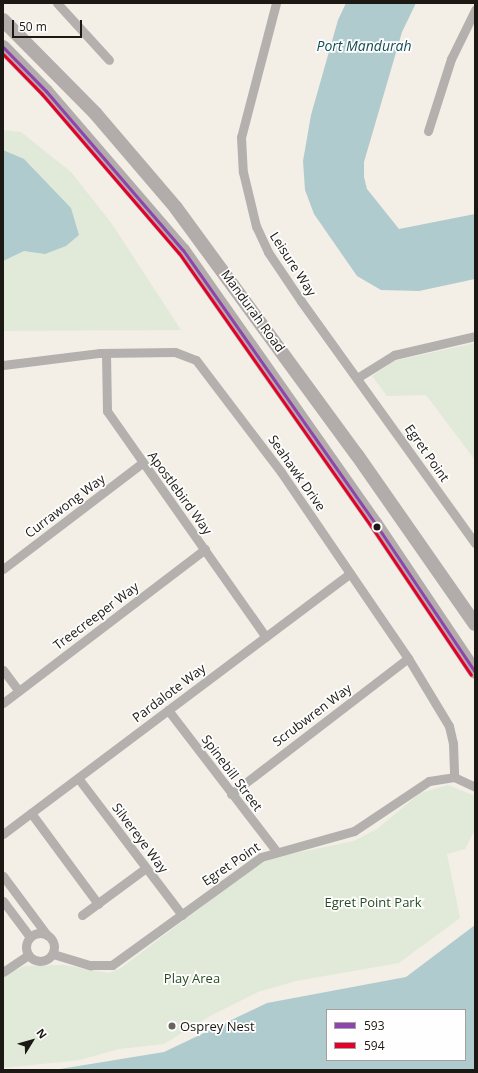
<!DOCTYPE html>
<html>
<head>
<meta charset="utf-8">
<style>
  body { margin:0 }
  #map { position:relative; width:478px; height:1073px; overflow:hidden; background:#f3eee6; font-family:"Open Sans",sans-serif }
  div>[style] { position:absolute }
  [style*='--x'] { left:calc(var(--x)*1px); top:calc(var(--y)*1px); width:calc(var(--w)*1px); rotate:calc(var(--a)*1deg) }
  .green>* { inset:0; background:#e1ead9 }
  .water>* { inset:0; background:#b0cbce }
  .minor>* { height:9px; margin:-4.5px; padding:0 4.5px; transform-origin:4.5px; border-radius:4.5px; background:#b3b0ad }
  .minor>.ring { margin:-4.5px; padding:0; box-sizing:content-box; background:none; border:9px solid #b3b0ad; border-radius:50% }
  .highway>* { height:14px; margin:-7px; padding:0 7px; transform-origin:7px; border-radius:7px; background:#b2adaa }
  .bus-1>* { height:3px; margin:-1.5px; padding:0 1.5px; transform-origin:1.5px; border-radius:1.5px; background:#8e44ad }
  .bus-2>* { height:3px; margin:-1.5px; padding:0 1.5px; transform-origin:1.5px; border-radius:1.5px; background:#e4002b }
  .dots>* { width:11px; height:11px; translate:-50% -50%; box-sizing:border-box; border:2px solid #fefefe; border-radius:50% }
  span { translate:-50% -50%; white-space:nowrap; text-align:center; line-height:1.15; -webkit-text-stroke:3.5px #fefefe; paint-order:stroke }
  .street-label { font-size:13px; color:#1c1914 }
  .park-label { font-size:13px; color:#284b25 }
  .poi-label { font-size:13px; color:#1c1914 }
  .left { translate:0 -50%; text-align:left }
  .water-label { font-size:14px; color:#134e56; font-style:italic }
  .frame { position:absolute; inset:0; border:4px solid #1c1914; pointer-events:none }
  .legend { position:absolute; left:326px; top:1009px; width:140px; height:52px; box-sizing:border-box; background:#fefefe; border:1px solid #a4a2a0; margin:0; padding:5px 7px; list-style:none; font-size:12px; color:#1c1914 }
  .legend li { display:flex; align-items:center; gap:8px; height:20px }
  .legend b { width:20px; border:1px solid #a4a2a0 }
  .north { position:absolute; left:12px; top:1021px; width:40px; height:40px; -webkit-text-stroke:3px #fefefe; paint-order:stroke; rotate:53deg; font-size:11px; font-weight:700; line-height:16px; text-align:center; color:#1c1914 }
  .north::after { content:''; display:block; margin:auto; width:14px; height:18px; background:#1c1914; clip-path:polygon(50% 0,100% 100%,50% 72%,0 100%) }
  .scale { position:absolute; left:12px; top:20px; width:70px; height:18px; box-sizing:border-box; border:2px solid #1c1914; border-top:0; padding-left:5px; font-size:12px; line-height:14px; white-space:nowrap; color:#1c1914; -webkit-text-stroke:3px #fefefe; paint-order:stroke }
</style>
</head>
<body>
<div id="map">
  <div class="green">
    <div style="clip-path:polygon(3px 130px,21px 132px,71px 172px,112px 224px,181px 330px,3px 331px)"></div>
    <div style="clip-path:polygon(475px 343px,475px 460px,426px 395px,387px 396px,372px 376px,394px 361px)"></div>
    <div style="clip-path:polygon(448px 785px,475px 796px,475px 830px,465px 849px,447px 854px,460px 918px,399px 963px,296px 981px,258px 992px,210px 1016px,164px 1044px,119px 1049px,80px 1060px,3px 1068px,3px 976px,7px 973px,25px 966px,64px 965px,109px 973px,121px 968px,254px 867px,276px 857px,354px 841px,377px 829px,420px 793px)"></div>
  </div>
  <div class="water">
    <div style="clip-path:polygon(346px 3px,416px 3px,402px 32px,364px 162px,364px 177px,367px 189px,399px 229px,475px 214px,475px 279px,419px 291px,381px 290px,357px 276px,314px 214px,305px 190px,303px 161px,311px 115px,338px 20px)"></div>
    <div style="clip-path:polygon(3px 150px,24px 159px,71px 208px,79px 235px,66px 246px,45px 254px,24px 251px,3px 261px)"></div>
    <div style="clip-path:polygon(evenodd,475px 925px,475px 1070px,54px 1070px,164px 1052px,267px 1003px,406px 977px,475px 925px,327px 1010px,465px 1010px,465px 1060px,327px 1060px,327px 1010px)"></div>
  </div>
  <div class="minor">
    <div style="--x:57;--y:3;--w:77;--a:47.6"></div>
    <div style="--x:276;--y:3;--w:138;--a:104.6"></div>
    <div style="--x:241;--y:137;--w:35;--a:87"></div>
    <div style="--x:243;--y:172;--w:56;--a:76.5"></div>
    <div style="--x:256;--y:226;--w:29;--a:65"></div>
    <div style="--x:268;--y:252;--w:59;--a:56"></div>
    <div style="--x:301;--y:301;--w:298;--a:54.3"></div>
    <div style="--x:428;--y:131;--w:76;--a:-72.3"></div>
    <div style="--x:451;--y:59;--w:55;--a:-63.9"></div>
    <div style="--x:106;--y:353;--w:58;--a:89"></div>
    <div style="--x:107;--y:411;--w:276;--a:54.9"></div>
    <div style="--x:3;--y:365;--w:98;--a:-7.1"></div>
    <div style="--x:100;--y:353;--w:75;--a:-0.8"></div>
    <div style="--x:175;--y:352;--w:22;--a:21"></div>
    <div style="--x:196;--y:360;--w:141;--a:52.8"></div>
    <div style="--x:281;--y:472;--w:225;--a:55.7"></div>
    <div style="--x:408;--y:658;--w:79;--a:58.9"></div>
    <div style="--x:449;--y:726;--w:17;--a:77"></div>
    <div style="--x:453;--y:743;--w:34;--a:88"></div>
    <div style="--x:357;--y:378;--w:44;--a:-31.9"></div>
    <div style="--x:394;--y:355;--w:83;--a:-13.2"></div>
    <div style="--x:3;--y:569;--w:175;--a:-37.3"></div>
    <div style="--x:3;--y:670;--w:26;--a:53"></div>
    <div style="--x:3;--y:703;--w:254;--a:-37.3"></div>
    <div style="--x:168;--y:710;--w:178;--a:52.5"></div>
    <div style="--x:78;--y:778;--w:172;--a:52.8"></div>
    <div style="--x:231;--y:794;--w:223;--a:-37.5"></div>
    <div style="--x:31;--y:813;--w:113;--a:53.6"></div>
    <div style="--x:3;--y:834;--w:434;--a:-36.9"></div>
    <div style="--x:3;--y:876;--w:74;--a:53.3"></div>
    <div style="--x:3;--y:901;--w:45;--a:53.1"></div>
    <div style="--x:82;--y:915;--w:79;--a:-36.3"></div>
    <div class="ring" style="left:26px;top:933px;width:19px;height:19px"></div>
    <div style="--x:53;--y:954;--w:39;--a:17"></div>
    <div style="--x:90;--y:965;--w:22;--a:0"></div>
    <div style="--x:112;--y:965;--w:184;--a:-35.9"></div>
    <div style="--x:261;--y:857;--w:97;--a:-15.6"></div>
    <div style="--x:354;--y:831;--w:90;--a:-33.7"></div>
    <div style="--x:429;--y:781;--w:25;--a:-9"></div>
    <div style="--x:454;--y:777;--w:23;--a:25"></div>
    <div style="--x:3;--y:972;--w:30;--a:-34"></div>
  </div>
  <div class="highway">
    <div style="--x:3;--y:20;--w:131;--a:45.3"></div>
    <div style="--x:95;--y:113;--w:125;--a:49.5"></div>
    <div style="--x:176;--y:208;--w:306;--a:53.8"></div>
    <div style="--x:357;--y:455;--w:206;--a:55.1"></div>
    <div style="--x:3;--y:47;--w:62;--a:45.7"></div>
    <div style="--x:46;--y:91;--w:210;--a:49.3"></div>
    <div style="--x:183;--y:250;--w:334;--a:54.9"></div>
    <div style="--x:375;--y:523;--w:179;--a:56.1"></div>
  </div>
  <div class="bus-1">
    <div style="--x:3;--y:47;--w:62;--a:45.7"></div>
    <div style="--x:46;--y:91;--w:210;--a:49.3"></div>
    <div style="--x:183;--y:250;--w:334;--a:54.9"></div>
    <div style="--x:375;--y:523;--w:179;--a:56.1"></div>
  </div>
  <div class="bus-2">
    <div style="--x:3;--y:54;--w:56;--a:45.7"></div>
    <div style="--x:42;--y:94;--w:210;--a:49.3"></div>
    <div style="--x:179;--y:253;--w:334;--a:54.9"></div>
    <div style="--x:371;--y:526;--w:179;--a:56.1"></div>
  </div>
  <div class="dots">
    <div style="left:377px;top:527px;background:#1c1914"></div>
    <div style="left:172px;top:1026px;background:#67645e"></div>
  </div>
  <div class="street-label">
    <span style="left:293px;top:264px;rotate:57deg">Leisure Way</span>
    <span style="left:253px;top:311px;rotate:54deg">Mandurah Road</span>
    <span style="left:427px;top:453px;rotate:55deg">Egret Point</span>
    <span style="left:297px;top:473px;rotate:55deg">Seahawk Drive</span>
    <span style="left:180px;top:493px;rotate:54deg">Apostlebird Way</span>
    <span style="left:65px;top:506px;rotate:-37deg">Currawong Way</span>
    <span style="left:96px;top:616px;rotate:-37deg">Treecreeper Way</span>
    <span style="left:169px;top:693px;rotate:-37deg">Pardalote Way</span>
    <span style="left:312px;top:715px;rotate:-37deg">Scrubwren Way</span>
    <span style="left:232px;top:773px;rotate:53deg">Spinebill Street</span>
    <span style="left:140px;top:838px;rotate:53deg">Silvereye Way</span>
    <span style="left:231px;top:864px;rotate:-34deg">Egret Point</span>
  </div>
  <div class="park-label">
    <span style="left:373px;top:902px">Egret Point Park</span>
    <span style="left:192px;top:978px">Play Area</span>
  </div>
  <div class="poi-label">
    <span class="left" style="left:180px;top:1026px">Osprey Nest</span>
  </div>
  <div class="water-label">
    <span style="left:364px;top:46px">Port Mandurah</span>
  </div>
  <div class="frame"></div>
  <ul class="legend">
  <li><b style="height:5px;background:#8e44ad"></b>593</li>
  <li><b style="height:5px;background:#e4002b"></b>594</li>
  </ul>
  <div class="north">N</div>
  <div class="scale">50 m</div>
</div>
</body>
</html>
